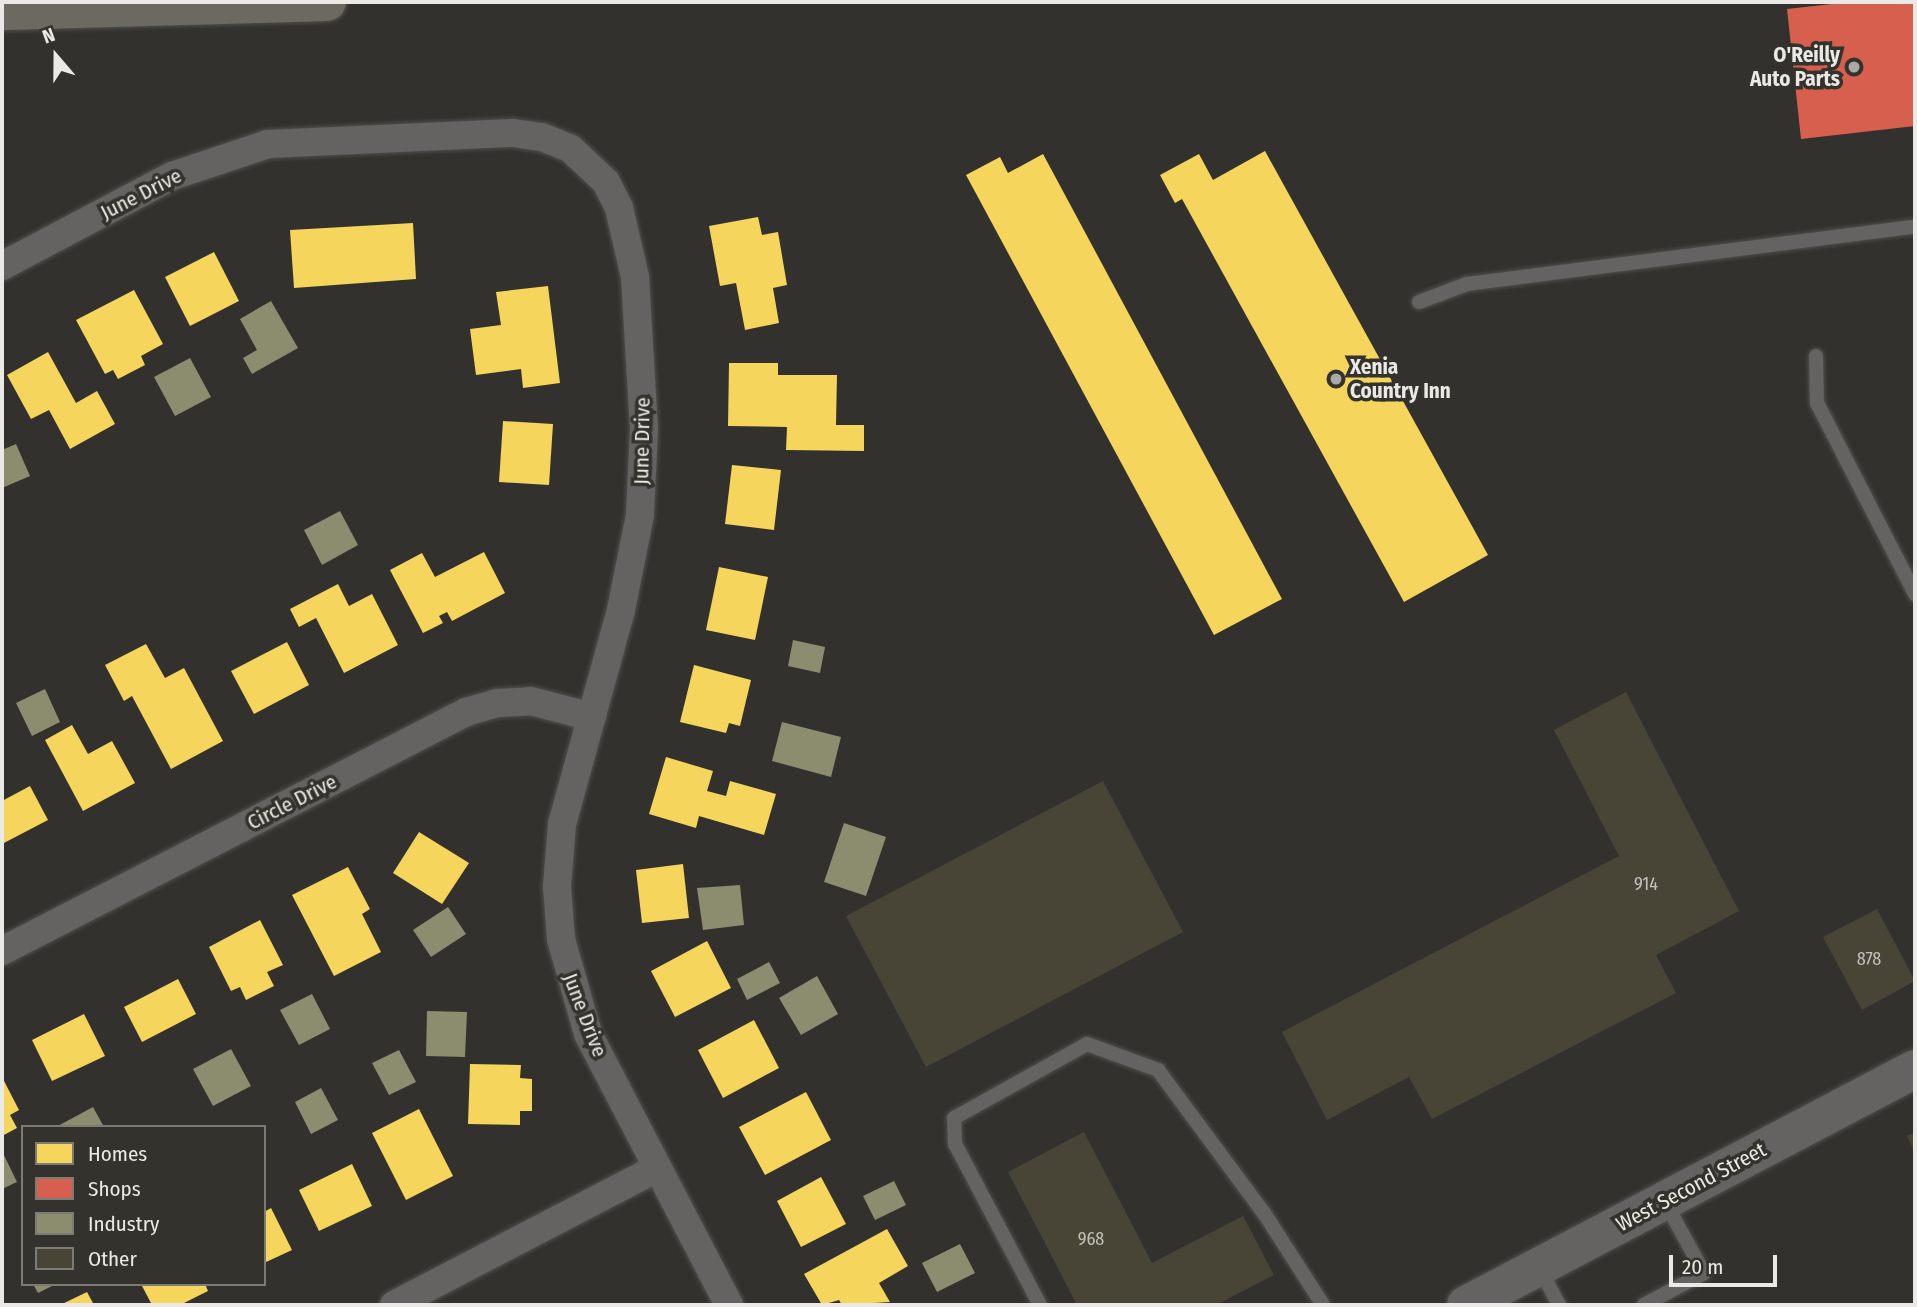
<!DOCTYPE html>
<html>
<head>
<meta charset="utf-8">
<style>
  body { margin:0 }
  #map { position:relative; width:1917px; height:1307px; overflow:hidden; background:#32312d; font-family:"Fira Sans Condensed",sans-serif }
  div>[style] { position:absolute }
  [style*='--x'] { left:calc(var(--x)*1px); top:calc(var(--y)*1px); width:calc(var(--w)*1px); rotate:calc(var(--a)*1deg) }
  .homes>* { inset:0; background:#f6d55c }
  .shops>* { inset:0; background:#d6604d }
  .industry>* { inset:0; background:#8c8c6e }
  .building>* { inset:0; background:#484537 }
  .roads { filter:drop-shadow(0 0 2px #504f4b) drop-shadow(0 0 2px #504f4b) }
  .service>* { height:14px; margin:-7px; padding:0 7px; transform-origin:7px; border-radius:7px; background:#646361 }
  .minor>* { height:28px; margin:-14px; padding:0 14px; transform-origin:14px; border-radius:14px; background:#646361 }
  .secondary>* { height:38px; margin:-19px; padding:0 19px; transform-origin:19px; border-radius:19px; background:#646361 }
  .primary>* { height:38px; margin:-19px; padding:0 19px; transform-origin:19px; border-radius:19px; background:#6c6a60 }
  .dots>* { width:19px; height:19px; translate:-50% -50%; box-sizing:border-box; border:4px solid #33322c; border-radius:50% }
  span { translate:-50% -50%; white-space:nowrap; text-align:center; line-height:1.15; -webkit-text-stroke:7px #33322c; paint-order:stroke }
  .number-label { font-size:18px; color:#c2c0ba }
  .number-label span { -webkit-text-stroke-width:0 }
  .poi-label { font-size:21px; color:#eae9e5; font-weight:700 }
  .right { translate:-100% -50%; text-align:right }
  .left { translate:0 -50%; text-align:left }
  .street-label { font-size:21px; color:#eae9e5 }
  .frame { position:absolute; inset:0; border:4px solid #eae9e5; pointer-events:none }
  .legend { position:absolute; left:21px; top:1125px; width:245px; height:161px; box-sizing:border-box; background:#33322c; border:2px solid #7c7b76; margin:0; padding:9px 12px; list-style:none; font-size:21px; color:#eae9e5 }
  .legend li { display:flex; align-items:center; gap:14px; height:35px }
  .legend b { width:35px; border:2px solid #7c7b76 }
  .north { position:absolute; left:21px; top:21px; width:70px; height:70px; -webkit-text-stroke:5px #33322c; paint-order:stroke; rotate:340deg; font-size:19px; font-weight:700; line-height:28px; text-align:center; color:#eae9e5 }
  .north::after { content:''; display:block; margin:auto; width:24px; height:32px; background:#eae9e5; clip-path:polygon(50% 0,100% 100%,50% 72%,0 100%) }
  .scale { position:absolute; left:1669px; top:1255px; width:108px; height:32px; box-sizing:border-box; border:4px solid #eae9e5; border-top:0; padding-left:9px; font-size:21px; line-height:24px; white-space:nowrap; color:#eae9e5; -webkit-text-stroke:5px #33322c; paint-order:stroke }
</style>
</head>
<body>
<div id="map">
  <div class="homes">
    <div style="clip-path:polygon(1265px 151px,1488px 555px,1404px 602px,1182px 199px,1175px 203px,1160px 175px,1199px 154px,1213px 180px)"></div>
    <div style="clip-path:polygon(1043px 154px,1282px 599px,1214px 635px,966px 175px,1000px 157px,1008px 173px)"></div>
    <div style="clip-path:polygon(758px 217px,762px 235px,778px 232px,787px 285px,773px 288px,779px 323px,745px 330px,736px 283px,720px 286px,709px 226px)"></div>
    <div style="clip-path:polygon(413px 223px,416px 279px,294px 288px,290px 230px)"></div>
    <div style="clip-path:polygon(214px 252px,239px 301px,190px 326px,165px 277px)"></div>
    <div style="clip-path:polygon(548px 286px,560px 383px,523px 388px,521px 369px,476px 375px,470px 329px,501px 325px,496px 292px)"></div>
    <div style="clip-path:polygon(134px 290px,163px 344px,141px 356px,145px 365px,118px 379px,113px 370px,105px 374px,76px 320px)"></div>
    <div style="clip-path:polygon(48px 352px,76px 403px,97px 391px,115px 424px,70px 449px,49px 410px,31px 419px,7px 375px)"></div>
    <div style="clip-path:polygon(729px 363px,778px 363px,778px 375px,837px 375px,836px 425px,864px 425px,864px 451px,786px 450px,787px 427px,728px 426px)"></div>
    <div style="clip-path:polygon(503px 421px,553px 424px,549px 485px,499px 482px)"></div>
    <div style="clip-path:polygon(732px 465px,781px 470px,774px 530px,725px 524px)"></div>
    <div style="clip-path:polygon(484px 552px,505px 593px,452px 621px,447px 612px,439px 616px,443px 623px,423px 633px,390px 570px,422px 553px,435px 577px)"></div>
    <div style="clip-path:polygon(719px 567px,768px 577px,755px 640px,706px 630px)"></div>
    <div style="clip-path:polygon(338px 584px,349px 606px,372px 594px,398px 645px,344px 673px,316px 618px,299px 627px,290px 609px)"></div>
    <div style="clip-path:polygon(287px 642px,309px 685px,254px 714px,231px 671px)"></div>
    <div style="clip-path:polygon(146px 644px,165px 678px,184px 668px,223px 741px,171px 769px,132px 696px,124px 701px,105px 665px)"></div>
    <div style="clip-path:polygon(694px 665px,751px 680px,740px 726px,729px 723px,726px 733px,680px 722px)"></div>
    <div style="clip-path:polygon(72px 725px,88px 754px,112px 741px,135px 783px,83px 811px,45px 740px)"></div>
    <div style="clip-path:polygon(666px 757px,713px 771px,707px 791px,726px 796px,730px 781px,776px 794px,764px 835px,699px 816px,696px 828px,649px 814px)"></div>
    <div style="clip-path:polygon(30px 786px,48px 820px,2px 844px,2px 801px)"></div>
    <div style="clip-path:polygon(419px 832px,469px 863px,442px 904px,393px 873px)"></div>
    <div style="clip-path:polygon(683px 864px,689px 918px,642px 923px,636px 870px)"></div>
    <div style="clip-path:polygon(348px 867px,370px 909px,362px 914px,381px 952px,334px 976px,292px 895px)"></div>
    <div style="clip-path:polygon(260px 920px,283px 965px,267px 972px,274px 986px,246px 1000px,240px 987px,231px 991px,209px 947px)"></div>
    <div style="clip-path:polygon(707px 941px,731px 988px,675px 1017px,651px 971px)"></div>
    <div style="clip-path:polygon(178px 979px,196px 1014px,142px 1042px,124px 1007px)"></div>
    <div style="clip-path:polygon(84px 1014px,105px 1056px,52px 1081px,32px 1040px)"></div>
    <div style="clip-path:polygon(754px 1020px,779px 1068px,723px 1098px,698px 1050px)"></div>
    <div style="clip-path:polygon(470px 1064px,521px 1065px,520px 1078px,532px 1079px,532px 1111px,520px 1111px,520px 1125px,468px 1124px)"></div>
    <div style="clip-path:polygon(2px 1077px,19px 1110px,10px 1115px,17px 1128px,2px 1136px)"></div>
    <div style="clip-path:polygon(806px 1092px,831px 1140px,765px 1175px,739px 1127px)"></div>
    <div style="clip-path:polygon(419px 1109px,453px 1176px,406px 1200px,372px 1133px)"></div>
    <div style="clip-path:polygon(352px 1164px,372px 1206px,319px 1231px,299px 1190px)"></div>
    <div style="clip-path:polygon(821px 1177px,846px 1224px,801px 1247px,777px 1201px)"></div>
    <div style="clip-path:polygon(271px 1208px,292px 1250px,264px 1263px,264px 1212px)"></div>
    <div style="clip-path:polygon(887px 1229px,908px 1266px,879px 1283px,890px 1302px,842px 1305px,839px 1300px,822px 1305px,804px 1274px)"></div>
    <div style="clip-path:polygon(141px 1284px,205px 1284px,208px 1291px,180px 1305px,152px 1305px)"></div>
    <div style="clip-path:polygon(87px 1292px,94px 1305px,60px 1305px)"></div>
  </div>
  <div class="shops">
    <div style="clip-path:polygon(1850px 2px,1915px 2px,1915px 126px,1801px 139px,1787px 9px)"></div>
  </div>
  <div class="industry">
    <div style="clip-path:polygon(271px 301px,298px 348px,252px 374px,243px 358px,257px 350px,240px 319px)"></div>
    <div style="clip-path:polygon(190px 358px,211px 397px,175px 416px,154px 377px)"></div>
    <div style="clip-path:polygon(16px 444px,30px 476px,2px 488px,2px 450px)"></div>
    <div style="clip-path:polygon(340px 511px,358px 545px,322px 565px,304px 530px)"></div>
    <div style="clip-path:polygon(793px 640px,825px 647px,820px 673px,788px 666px)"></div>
    <div style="clip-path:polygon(45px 689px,60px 722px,32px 736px,16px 703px)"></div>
    <div style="clip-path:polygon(782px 722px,841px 737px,831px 777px,772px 761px)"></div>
    <div style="clip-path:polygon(844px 823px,886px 837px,866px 896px,824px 882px)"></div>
    <div style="clip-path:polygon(740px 885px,744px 925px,703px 930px,697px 888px)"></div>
    <div style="clip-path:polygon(448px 907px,466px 934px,431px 957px,413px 930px)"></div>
    <div style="clip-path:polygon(769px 962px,780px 983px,747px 1000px,737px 979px)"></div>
    <div style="clip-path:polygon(817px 976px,838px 1014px,801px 1035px,779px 998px)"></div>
    <div style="clip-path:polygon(312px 994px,330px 1029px,299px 1045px,280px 1010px)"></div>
    <div style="clip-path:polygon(427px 1011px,467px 1012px,465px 1057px,426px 1056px)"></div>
    <div style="clip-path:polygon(231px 1049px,251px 1086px,213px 1106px,193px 1069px)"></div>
    <div style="clip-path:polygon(399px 1050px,416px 1082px,389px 1095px,372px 1063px)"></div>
    <div style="clip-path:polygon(321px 1088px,338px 1120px,311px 1134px,295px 1102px)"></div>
    <div style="clip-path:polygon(93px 1107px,104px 1127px,56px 1127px)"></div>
    <div style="clip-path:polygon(2px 1151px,17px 1182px,2px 1189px)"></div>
    <div style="clip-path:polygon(894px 1181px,906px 1205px,875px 1220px,863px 1196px)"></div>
    <div style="clip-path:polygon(960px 1244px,975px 1273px,937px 1292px,922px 1263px)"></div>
    <div style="clip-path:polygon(33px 1284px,56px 1284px,38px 1293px)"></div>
  </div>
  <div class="building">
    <div style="clip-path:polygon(1626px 692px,1739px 911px,1656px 955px,1676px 993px,1432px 1119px,1409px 1077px,1327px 1120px,1282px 1032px,1619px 856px,1554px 730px)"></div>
    <div style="clip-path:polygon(1103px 781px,1183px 932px,926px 1067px,846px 916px)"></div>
    <div style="clip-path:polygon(1877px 909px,1915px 981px,1862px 1010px,1823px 937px)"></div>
    <div style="clip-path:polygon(1084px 1132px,1152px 1263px,1243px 1216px,1274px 1275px,1216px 1305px,1077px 1305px,1008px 1172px)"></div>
    <div style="clip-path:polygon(1915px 1132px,1915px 1153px,1907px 1136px)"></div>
  </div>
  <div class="roads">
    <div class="service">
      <div style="--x:1419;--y:302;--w:51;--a:-20.6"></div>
      <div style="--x:1467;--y:284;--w:452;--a:-7.3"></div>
      <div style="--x:1816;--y:356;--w:47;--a:88.8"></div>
      <div style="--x:1817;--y:403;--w:215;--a:62.8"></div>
      <div style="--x:1540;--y:1269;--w:41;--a:62.2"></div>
      <div style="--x:1040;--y:1305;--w:182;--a:-117.8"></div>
      <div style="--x:955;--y:1144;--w:26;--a:-92"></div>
      <div style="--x:954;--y:1118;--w:152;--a:-29.1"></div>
      <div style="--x:1087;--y:1044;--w:76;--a:20.1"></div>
      <div style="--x:1158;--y:1070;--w:178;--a:53.5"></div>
      <div style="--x:1264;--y:1213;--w:109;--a:57.3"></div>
      <div style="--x:1644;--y:1305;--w:68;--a:-28.1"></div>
      <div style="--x:1704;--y:1273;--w:81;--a:-118.8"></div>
    </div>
    <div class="minor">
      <div style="--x:2;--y:266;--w:192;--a:-27.9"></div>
      <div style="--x:172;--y:176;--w:101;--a:-18.4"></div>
      <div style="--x:268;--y:144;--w:245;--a:-2.6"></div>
      <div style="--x:513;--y:133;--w:29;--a:8"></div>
      <div style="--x:542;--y:137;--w:31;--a:22"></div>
      <div style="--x:571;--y:149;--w:48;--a:43.3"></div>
      <div style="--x:606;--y:182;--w:29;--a:63"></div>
      <div style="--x:619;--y:208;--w:71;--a:76.9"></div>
      <div style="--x:635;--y:277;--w:152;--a:86.6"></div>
      <div style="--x:644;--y:429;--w:86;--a:92.7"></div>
      <div style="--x:640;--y:515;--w:97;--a:101.3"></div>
      <div style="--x:621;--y:610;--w:222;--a:105.4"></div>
      <div style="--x:562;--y:824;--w:62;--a:94.6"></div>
      <div style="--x:557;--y:886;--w:53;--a:85.7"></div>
      <div style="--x:561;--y:939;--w:99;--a:74.1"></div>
      <div style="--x:588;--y:1034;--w:305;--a:62.5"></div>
      <div style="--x:2;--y:951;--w:522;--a:-27.25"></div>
      <div style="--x:466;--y:712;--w:33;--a:-16"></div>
      <div style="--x:498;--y:703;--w:33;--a:-3"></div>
      <div style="--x:531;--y:701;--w:63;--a:14.7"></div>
      <div style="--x:394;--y:1305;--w:297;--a:-27.5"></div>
    </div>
    <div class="secondary">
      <div style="--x:1466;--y:1305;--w:507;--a:-27.73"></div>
    </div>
    <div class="primary">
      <div style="--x:2;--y:11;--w:325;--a:-1.6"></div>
    </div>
  </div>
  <div class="dots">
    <div style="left:1854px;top:67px;background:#aaa9a5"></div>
    <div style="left:1336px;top:379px;background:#aaa9a5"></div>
  </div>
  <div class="number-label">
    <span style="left:1646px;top:884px">914</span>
    <span style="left:1869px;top:959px">878</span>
    <span style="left:1091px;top:1239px">968</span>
  </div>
  <div class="poi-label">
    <span class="right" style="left:1840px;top:67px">O'Reilly<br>Auto Parts</span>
    <span class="left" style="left:1350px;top:379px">Xenia<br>Country Inn</span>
  </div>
  <div class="street-label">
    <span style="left:141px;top:194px;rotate:-27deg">June Drive</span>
    <span style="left:642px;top:441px;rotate:-89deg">June Drive</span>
    <span style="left:292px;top:802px;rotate:-27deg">Circle Drive</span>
    <span style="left:585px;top:1015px;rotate:69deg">June Drive</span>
    <span style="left:1691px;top:1187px;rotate:-28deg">West Second Street</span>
  </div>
  <div class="frame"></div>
  <ul class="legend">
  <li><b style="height:19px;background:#f6d55c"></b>Homes</li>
  <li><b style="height:19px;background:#d6604d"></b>Shops</li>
  <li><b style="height:19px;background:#8c8c6e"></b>Industry</li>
  <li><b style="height:19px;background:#484537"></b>Other</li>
  </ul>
  <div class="north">N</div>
  <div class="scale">20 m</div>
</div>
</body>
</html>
